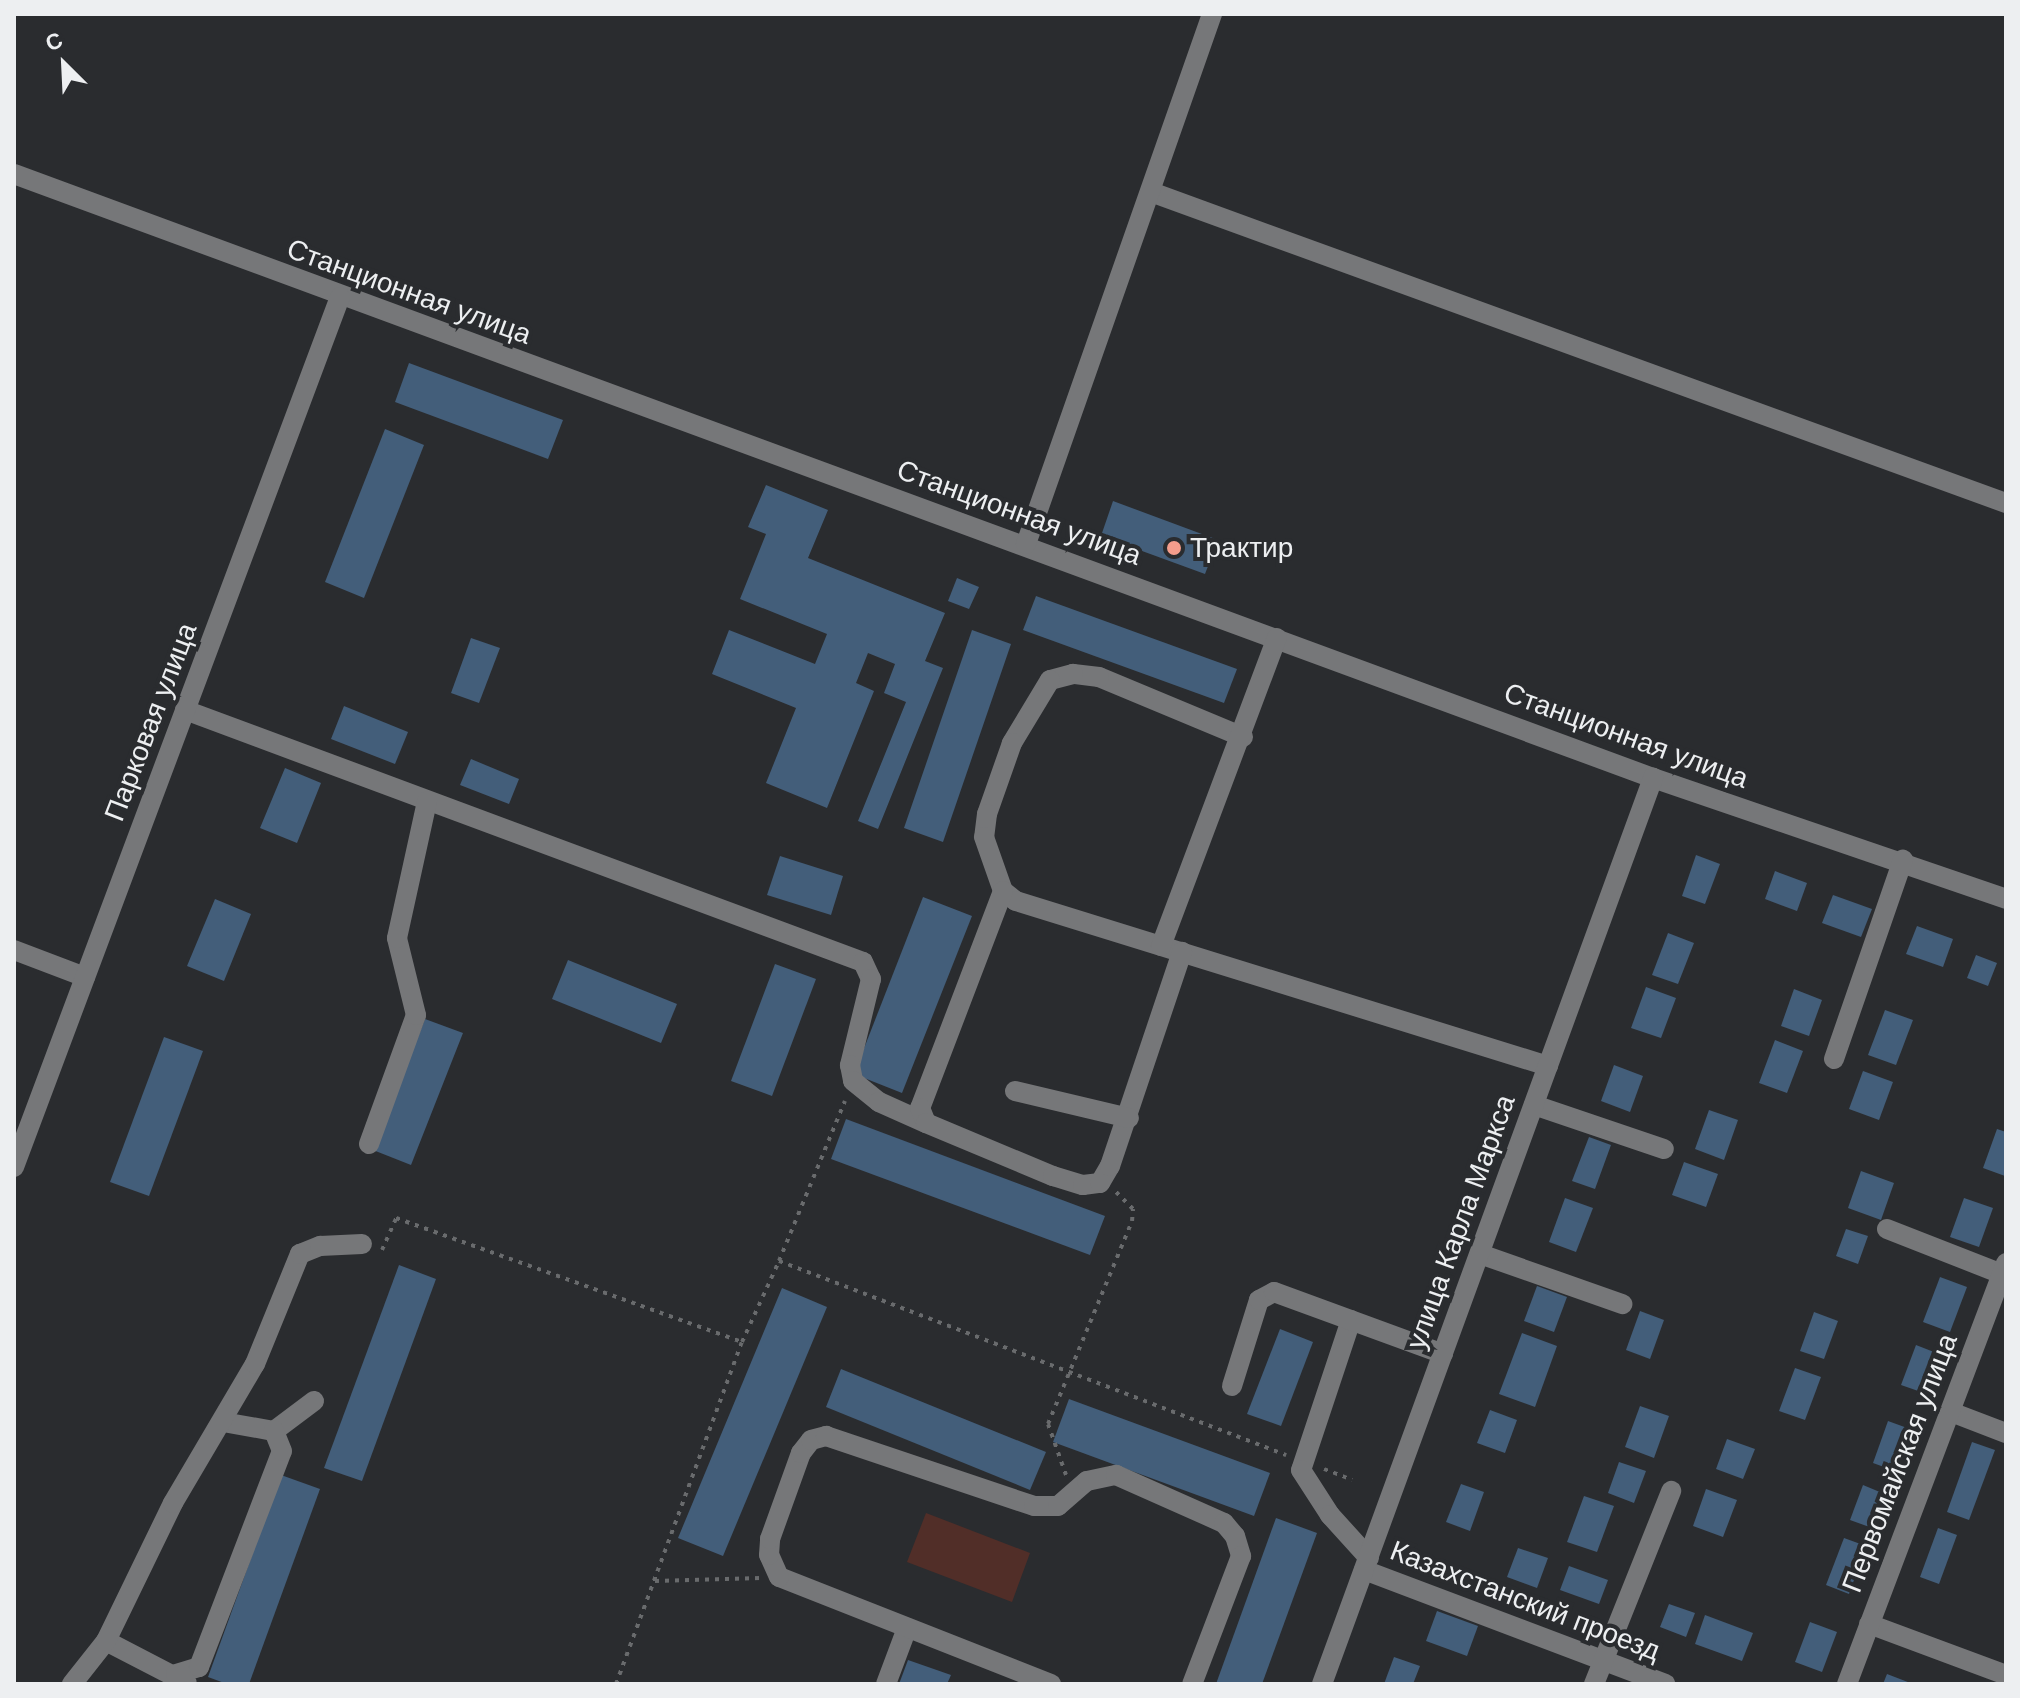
<!DOCTYPE html>
<html>
<head>
<meta charset="utf-8">
<style>
  body { margin:0 }
  #map { position:relative; width:2020px; height:1698px; overflow:hidden; background:#2a2c2f; font-family:Arial,sans-serif }
  div>[style] { position:absolute }
  [style*='--x'] { left:calc(var(--x)*1px); top:calc(var(--y)*1px); width:calc(var(--w)*1px); rotate:calc(var(--a)*1deg) }
  .green>* { inset:0; background:#512e28 }
  .building>* { inset:0; background:#435e7a }
  .path>* { height:4px; margin-top:-2px; transform-origin:0; background:repeating-linear-gradient(90deg,#696b6d 0 4px,transparent 0 10px) }
  .minor>* { height:20px; margin:-10px; padding:0 10px; transform-origin:10px; border-radius:10px; background:#767779 }
  .dots>* { width:22px; height:22px; translate:-50% -50%; box-sizing:border-box; border:4px solid #2a2c2f; border-radius:50% }
  span { translate:-50% -50%; white-space:nowrap; text-align:center; line-height:1.15; -webkit-text-stroke:8px #2a2c2f; paint-order:stroke }
  .street-label { font-size:28px; color:#edeff1 }
  .poi-label { font-size:28px; color:#edeff1 }
  .left { translate:0 -50%; text-align:left }
  .frame { position:absolute; inset:0; border:16px solid #edeff1; pointer-events:none }
  .north { position:absolute; left:24px; top:24px; width:80px; height:80px; -webkit-text-stroke:6px #2a2c2f; paint-order:stroke; rotate:336deg; font-size:22px; font-weight:700; line-height:32px; text-align:center; color:#edeff1 }
  .north::after { content:''; display:block; margin:auto; width:28px; height:36px; background:#edeff1; clip-path:polygon(50% 0,100% 100%,50% 72%,0 100%) }
</style>
</head>
<body>
<div id="map">
  <div class="green">
    <div style="clip-path:polygon(926px 1513px,1030px 1553px,1012px 1602px,907px 1562px)"></div>
  </div>
  <div class="building">
    <div style="clip-path:polygon(409px 363px,563px 420px,548px 459px,395px 402px)"></div>
    <div style="clip-path:polygon(385px 429px,424px 445px,364px 598px,325px 582px)"></div>
    <div style="clip-path:polygon(766px 485px,828px 510px,808px 558px,945px 613px,925px 661px,943px 668px,878px 829px,858px 821px,906px 702px,884px 693px,895px 664px,868px 653px,856px 683px,874px 691px,827px 808px,766px 783px,796px 708px,712px 674px,729px 630px,815px 664px,827px 634px,740px 599px,766px 534px,748px 527px)"></div>
    <div style="clip-path:polygon(1113px 501px,1218px 540px,1205px 574px,1101px 536px)"></div>
    <div style="clip-path:polygon(957px 578px,979px 587px,969px 609px,948px 601px)"></div>
    <div style="clip-path:polygon(1036px 596px,1237px 669px,1224px 703px,1023px 630px)"></div>
    <div style="clip-path:polygon(972px 630px,1011px 644px,943px 842px,904px 828px)"></div>
    <div style="clip-path:polygon(471px 638px,500px 648px,479px 703px,451px 693px)"></div>
    <div style="clip-path:polygon(344px 706px,408px 732px,395px 764px,331px 739px)"></div>
    <div style="clip-path:polygon(471px 759px,519px 779px,509px 804px,460px 785px)"></div>
    <div style="clip-path:polygon(285px 768px,321px 783px,297px 843px,260px 828px)"></div>
    <div style="clip-path:polygon(1696px 855px,1720px 864px,1705px 904px,1682px 896px)"></div>
    <div style="clip-path:polygon(780px 856px,843px 876px,831px 915px,767px 895px)"></div>
    <div style="clip-path:polygon(1775px 871px,1807px 883px,1797px 911px,1765px 899px)"></div>
    <div style="clip-path:polygon(1833px 895px,1872px 909px,1861px 937px,1822px 923px)"></div>
    <div style="clip-path:polygon(923px 897px,972px 916px,902px 1093px,854px 1074px)"></div>
    <div style="clip-path:polygon(215px 899px,251px 914px,224px 981px,187px 966px)"></div>
    <div style="clip-path:polygon(1917px 926px,1953px 939px,1943px 967px,1906px 954px)"></div>
    <div style="clip-path:polygon(1668px 933px,1694px 943px,1678px 984px,1652px 975px)"></div>
    <div style="clip-path:polygon(1976px 955px,1997px 963px,1988px 986px,1967px 978px)"></div>
    <div style="clip-path:polygon(568px 960px,677px 1004px,661px 1043px,552px 999px)"></div>
    <div style="clip-path:polygon(775px 964px,816px 979px,772px 1096px,731px 1081px)"></div>
    <div style="clip-path:polygon(1646px 987px,1676px 998px,1661px 1038px,1631px 1028px)"></div>
    <div style="clip-path:polygon(1794px 989px,1822px 1000px,1809px 1036px,1781px 1026px)"></div>
    <div style="clip-path:polygon(1885px 1010px,1913px 1020px,1896px 1065px,1868px 1055px)"></div>
    <div style="clip-path:polygon(425px 1019px,463px 1033px,411px 1165px,373px 1150px)"></div>
    <div style="clip-path:polygon(164px 1037px,203px 1051px,149px 1196px,110px 1182px)"></div>
    <div style="clip-path:polygon(1775px 1040px,1803px 1051px,1787px 1093px,1759px 1083px)"></div>
    <div style="clip-path:polygon(1614px 1065px,1643px 1076px,1630px 1112px,1601px 1101px)"></div>
    <div style="clip-path:polygon(1863px 1071px,1893px 1082px,1879px 1120px,1849px 1109px)"></div>
    <div style="clip-path:polygon(1709px 1110px,1738px 1120px,1724px 1160px,1695px 1149px)"></div>
    <div style="clip-path:polygon(846px 1119px,1105px 1216px,1090px 1255px,831px 1159px)"></div>
    <div style="clip-path:polygon(1997px 1129px,2006px 1132px,2005px 1176px,1983px 1168px)"></div>
    <div style="clip-path:polygon(1589px 1137px,1611px 1145px,1595px 1189px,1572px 1181px)"></div>
    <div style="clip-path:polygon(1684px 1162px,1718px 1174px,1706px 1207px,1672px 1195px)"></div>
    <div style="clip-path:polygon(1861px 1171px,1894px 1183px,1881px 1220px,1848px 1208px)"></div>
    <div style="clip-path:polygon(1565px 1198px,1593px 1208px,1576px 1252px,1549px 1242px)"></div>
    <div style="clip-path:polygon(1964px 1198px,1993px 1208px,1979px 1247px,1950px 1237px)"></div>
    <div style="clip-path:polygon(1846px 1229px,1868px 1236px,1858px 1264px,1836px 1256px)"></div>
    <div style="clip-path:polygon(399px 1265px,436px 1279px,362px 1481px,324px 1468px)"></div>
    <div style="clip-path:polygon(1940px 1277px,1967px 1287px,1950px 1332px,1923px 1322px)"></div>
    <div style="clip-path:polygon(1537px 1286px,1567px 1297px,1554px 1332px,1524px 1321px)"></div>
    <div style="clip-path:polygon(782px 1288px,827px 1307px,723px 1556px,678px 1538px)"></div>
    <div style="clip-path:polygon(1640px 1311px,1664px 1320px,1650px 1359px,1626px 1350px)"></div>
    <div style="clip-path:polygon(1814px 1312px,1838px 1321px,1824px 1359px,1800px 1351px)"></div>
    <div style="clip-path:polygon(1280px 1329px,1313px 1342px,1281px 1426px,1247px 1414px)"></div>
    <div style="clip-path:polygon(1522px 1333px,1557px 1346px,1535px 1407px,1499px 1394px)"></div>
    <div style="clip-path:polygon(1916px 1345px,1939px 1354px,1924px 1393px,1901px 1385px)"></div>
    <div style="clip-path:polygon(1795px 1368px,1821px 1377px,1805px 1420px,1779px 1411px)"></div>
    <div style="clip-path:polygon(841px 1369px,1046px 1452px,1030px 1490px,826px 1407px)"></div>
    <div style="clip-path:polygon(1069px 1399px,1270px 1473px,1254px 1516px,1053px 1442px)"></div>
    <div style="clip-path:polygon(1640px 1406px,1669px 1416px,1654px 1458px,1625px 1447px)"></div>
    <div style="clip-path:polygon(1490px 1410px,1517px 1420px,1505px 1453px,1477px 1443px)"></div>
    <div style="clip-path:polygon(1888px 1421px,1910px 1429px,1895px 1471px,1873px 1463px)"></div>
    <div style="clip-path:polygon(1727px 1439px,1755px 1449px,1743px 1479px,1716px 1469px)"></div>
    <div style="clip-path:polygon(1972px 1442px,1995px 1450px,1969px 1520px,1947px 1512px)"></div>
    <div style="clip-path:polygon(1619px 1462px,1646px 1471px,1634px 1503px,1608px 1493px)"></div>
    <div style="clip-path:polygon(281px 1475px,320px 1489px,249px 1684px,227px 1684px,208px 1677px)"></div>
    <div style="clip-path:polygon(1461px 1484px,1484px 1492px,1470px 1531px,1446px 1522px)"></div>
    <div style="clip-path:polygon(1863px 1485px,1887px 1495px,1875px 1529px,1850px 1520px)"></div>
    <div style="clip-path:polygon(1706px 1489px,1737px 1500px,1723px 1537px,1693px 1526px)"></div>
    <div style="clip-path:polygon(1584px 1496px,1614px 1506px,1597px 1552px,1567px 1542px)"></div>
    <div style="clip-path:polygon(1276px 1518px,1317px 1533px,1262px 1684px,1216px 1684px)"></div>
    <div style="clip-path:polygon(1938px 1528px,1957px 1535px,1939px 1584px,1920px 1577px)"></div>
    <div style="clip-path:polygon(1844px 1538px,1866px 1546px,1849px 1594px,1826px 1585px)"></div>
    <div style="clip-path:polygon(1518px 1548px,1548px 1558px,1537px 1588px,1507px 1577px)"></div>
    <div style="clip-path:polygon(1569px 1566px,1608px 1580px,1599px 1604px,1560px 1590px)"></div>
    <div style="clip-path:polygon(1669px 1604px,1695px 1613px,1686px 1637px,1660px 1627px)"></div>
    <div style="clip-path:polygon(1437px 1611px,1478px 1626px,1467px 1656px,1426px 1641px)"></div>
    <div style="clip-path:polygon(1705px 1615px,1753px 1633px,1742px 1661px,1695px 1644px)"></div>
    <div style="clip-path:polygon(1810px 1622px,1837px 1632px,1822px 1672px,1795px 1662px)"></div>
    <div style="clip-path:polygon(1394px 1657px,1420px 1666px,1413px 1684px,1384px 1684px)"></div>
    <div style="clip-path:polygon(908px 1660px,951px 1675px,947px 1684px,899px 1684px)"></div>
    <div style="clip-path:polygon(1887px 1674px,1913px 1684px,1883px 1684px)"></div>
  </div>
  <div class="path">
    <div style="--x:382;--y:1250;--w:35;--a:-66"></div>
    <div style="--x:396;--y:1218;--w:368;--a:19.7"></div>
    <div style="--x:779;--y:1261;--w:173;--a:-67.6"></div>
    <div style="--x:1324;--y:1469;--w:30;--a:21"></div>
    <div style="--x:1066;--y:1475;--w:54;--a:-109.4"></div>
    <div style="--x:1048;--y:1424;--w:220;--a:-67.5"></div>
    <div style="--x:1132;--y:1221;--w:12;--a:-85"></div>
    <div style="--x:1133;--y:1209;--w:24;--a:-135"></div>
    <div style="--x:655;--y:1581;--w:106;--a:-1.6"></div>
    <div style="--x:616;--y:1684;--w:364;--a:-69.8"></div>
    <div style="--x:742;--y:1342;--w:89;--a:-65.4"></div>
    <div style="--x:779;--y:1261;--w:543;--a:20.94"></div>
  </div>
  <div class="minor">
    <div style="--x:14;--y:174;--w:1747;--a:20.23"></div>
    <div style="--x:1653;--y:778;--w:373;--a:18.9"></div>
    <div style="--x:1151;--y:192;--w:910;--a:19.99"></div>
    <div style="--x:1026;--y:544;--w:562;--a:-70.66"></div>
    <div style="--x:185;--y:710;--w:723;--a:20.39"></div>
    <div style="--x:863;--y:962;--w:19;--a:65"></div>
    <div style="--x:871;--y:979;--w:89;--a:103.7"></div>
    <div style="--x:850;--y:1065;--w:16;--a:79"></div>
    <div style="--x:853;--y:1081;--w:33;--a:39"></div>
    <div style="--x:879;--y:1102;--w:51;--a:24.1"></div>
    <div style="--x:1243;--y:737;--w:156;--a:-157.4"></div>
    <div style="--x:1099;--y:677;--w:26;--a:-173"></div>
    <div style="--x:1073;--y:674;--w:24;--a:165"></div>
    <div style="--x:1050;--y:680;--w:74;--a:121.1"></div>
    <div style="--x:1012;--y:743;--w:75;--a:109.4"></div>
    <div style="--x:987;--y:814;--w:23;--a:97"></div>
    <div style="--x:984;--y:837;--w:57;--a:70.6"></div>
    <div style="--x:1003;--y:891;--w:16;--a:38"></div>
    <div style="--x:1016;--y:901;--w:557;--a:17.23"></div>
    <div style="--x:1003;--y:891;--w:232;--a:110.9"></div>
    <div style="--x:920;--y:1108;--w:16;--a:68"></div>
    <div style="--x:926;--y:1123;--w:138;--a:22.7"></div>
    <div style="--x:1053;--y:1176;--w:31;--a:17"></div>
    <div style="--x:1083;--y:1185;--w:17;--a:-7"></div>
    <div style="--x:1100;--y:1183;--w:20;--a:-60"></div>
    <div style="--x:1110;--y:1166;--w:226;--a:-71.4"></div>
    <div style="--x:1161;--y:946;--w:329;--a:-69.4"></div>
    <div style="--x:14;--y:950;--w:76;--a:20.8"></div>
    <div style="--x:1834;--y:1059;--w:211;--a:-70.9"></div>
    <div style="--x:1015;--y:1091;--w:117;--a:13.3"></div>
    <div style="--x:1534;--y:1105;--w:137;--a:18.7"></div>
    <div style="--x:369;--y:1144;--w:137;--a:-70"></div>
    <div style="--x:416;--y:1015;--w:79;--a:-103.9"></div>
    <div style="--x:397;--y:938;--w:140;--a:-77.6"></div>
    <div style="--x:14;--y:1167;--w:929;--a:-69.46"></div>
    <div style="--x:1887;--y:1229;--w:123;--a:21.4"></div>
    <div style="--x:1480;--y:1254;--w:151;--a:19.4"></div>
    <div style="--x:1351;--y:1320;--w:158;--a:108.4"></div>
    <div style="--x:1301;--y:1470;--w:54;--a:57.2"></div>
    <div style="--x:1330;--y:1515;--w:58;--a:47.8"></div>
    <div style="--x:1232;--y:1386;--w:90;--a:-72.6"></div>
    <div style="--x:1259;--y:1300;--w:17;--a:-28"></div>
    <div style="--x:1274;--y:1292;--w:180;--a:20.1"></div>
    <div style="--x:1951;--y:1412;--w:59;--a:20.9"></div>
    <div style="--x:223;--y:1422;--w:52;--a:10"></div>
    <div style="--x:274;--y:1431;--w:50;--a:-36.9"></div>
    <div style="--x:1364;--y:1570;--w:322;--a:20.7"></div>
    <div style="--x:1869;--y:1624;--w:146;--a:20.4"></div>
    <div style="--x:106;--y:1641;--w:91;--a:27.4"></div>
    <div style="--x:176;--y:1674;--w:24;--a:-17"></div>
    <div style="--x:199;--y:1667;--w:231;--a:-69"></div>
    <div style="--x:282;--y:1451;--w:22;--a:-112"></div>
    <div style="--x:72;--y:1684;--w:55;--a:-51.7"></div>
    <div style="--x:106;--y:1641;--w:153;--a:-64.1"></div>
    <div style="--x:173;--y:1503;--w:161;--a:-59.5"></div>
    <div style="--x:255;--y:1364;--w:119;--a:-67.8"></div>
    <div style="--x:300;--y:1254;--w:22;--a:-22"></div>
    <div style="--x:320;--y:1246;--w:42;--a:-2.7"></div>
    <div style="--x:886;--y:1684;--w:60;--a:-69.4"></div>
    <div style="--x:1051;--y:1684;--w:292;--a:-158.5"></div>
    <div style="--x:779;--y:1577;--w:24;--a:-114"></div>
    <div style="--x:769;--y:1555;--w:16;--a:-86"></div>
    <div style="--x:770;--y:1539;--w:91;--a:-70.2"></div>
    <div style="--x:801;--y:1453;--w:16;--a:-52"></div>
    <div style="--x:811;--y:1440;--w:16;--a:-15"></div>
    <div style="--x:826;--y:1436;--w:219;--a:18.6"></div>
    <div style="--x:1034;--y:1506;--w:24;--a:0"></div>
    <div style="--x:1058;--y:1506;--w:38;--a:-41"></div>
    <div style="--x:1087;--y:1481;--w:30;--a:-12"></div>
    <div style="--x:1116;--y:1475;--w:118;--a:24"></div>
    <div style="--x:1224;--y:1523;--w:17;--a:50"></div>
    <div style="--x:1235;--y:1536;--w:21;--a:73"></div>
    <div style="--x:1241;--y:1556;--w:137;--a:110.9"></div>
    <div style="--x:1322;--y:1684;--w:965;--a:-69.93"></div>
    <div style="--x:1594;--y:1684;--w:208;--a:-68.2"></div>
    <div style="--x:1847;--y:1684;--w:450;--a:-69.3"></div>
  </div>
  <div class="dots">
    <div style="left:1174px;top:548px;background:#f49d8c"></div>
  </div>
  <div class="street-label">
    <span style="left:409px;top:292px;rotate:20deg">Станционная улица</span>
    <span style="left:1019px;top:513px;rotate:20deg">Станционная улица</span>
    <span style="left:151px;top:722px;rotate:-69deg">Парковая улица</span>
    <span style="left:1626px;top:736px;rotate:20deg">Станционная улица</span>
    <span style="left:1461px;top:1222px;rotate:-70deg">улица Карла Маркса</span>
    <span style="left:1900px;top:1463px;rotate:-69deg">Первомайская улица</span>
    <span style="left:1525px;top:1601px;rotate:21deg">Казахстанский проезд</span>
  </div>
  <div class="poi-label">
    <span class="left" style="left:1190px;top:548px">Трактир</span>
  </div>
  <div class="frame"></div>
  <div class="north">С</div>
</div>
</body>
</html>
